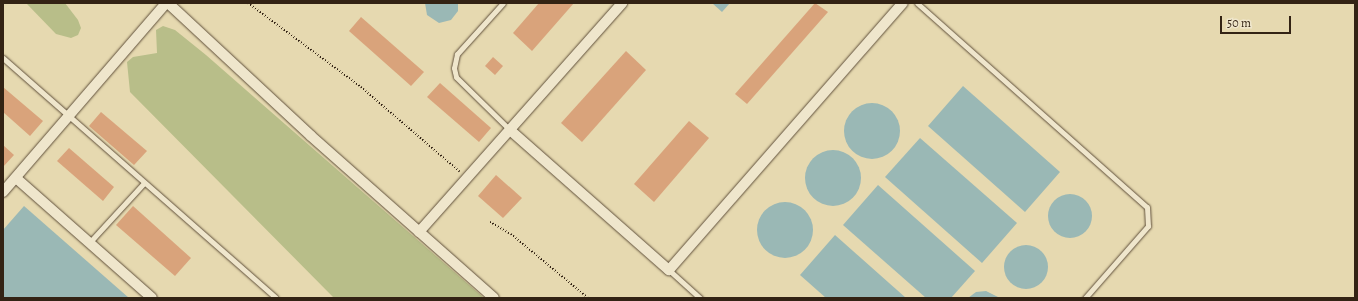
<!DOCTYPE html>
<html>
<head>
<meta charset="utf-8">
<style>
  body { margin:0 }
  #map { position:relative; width:1358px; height:301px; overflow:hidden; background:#e6d9b0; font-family:Alegreya,serif }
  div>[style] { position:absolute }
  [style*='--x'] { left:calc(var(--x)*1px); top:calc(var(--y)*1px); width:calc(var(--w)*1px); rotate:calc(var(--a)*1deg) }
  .green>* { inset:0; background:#b8be89 }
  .water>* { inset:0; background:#9ab8b5 }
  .round { border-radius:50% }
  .building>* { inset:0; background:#d9a37b }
  .path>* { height:1.5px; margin-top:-0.75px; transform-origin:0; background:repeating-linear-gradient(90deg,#332314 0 1px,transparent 0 3px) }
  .roads { filter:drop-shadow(0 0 1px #60503b) drop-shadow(0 0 1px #60503b) }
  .lane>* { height:5px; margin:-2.5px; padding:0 2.5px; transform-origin:2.5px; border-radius:2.5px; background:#efe6cc }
  .street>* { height:10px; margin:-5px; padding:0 5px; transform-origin:5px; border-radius:5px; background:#efe6cc }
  span { translate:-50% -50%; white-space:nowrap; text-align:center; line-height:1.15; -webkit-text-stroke:3px #efe6cc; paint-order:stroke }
  .frame { position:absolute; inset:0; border:4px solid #332314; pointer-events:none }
  .scale { position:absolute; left:1220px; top:16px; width:71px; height:18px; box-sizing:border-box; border:2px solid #332314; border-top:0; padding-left:5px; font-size:12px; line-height:14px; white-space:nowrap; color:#332314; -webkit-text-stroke:3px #efe6cc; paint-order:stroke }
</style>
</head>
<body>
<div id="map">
  <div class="green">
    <div style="clip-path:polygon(26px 3px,65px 3px,78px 20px,81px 28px,78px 35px,71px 38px,56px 34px)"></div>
    <div style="clip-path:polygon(163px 26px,175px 30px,206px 55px,484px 298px,334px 298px,130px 92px,127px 62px,133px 57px,157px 53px,156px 30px)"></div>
  </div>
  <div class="water">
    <div style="clip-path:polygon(425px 3px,458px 3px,458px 11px,451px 20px,439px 23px,427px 15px)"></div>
    <div style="clip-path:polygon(712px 3px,730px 3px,722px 12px)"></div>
    <div style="clip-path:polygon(963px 86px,1060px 172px,1025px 212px,928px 126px)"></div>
    <div class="round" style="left:844px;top:103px;width:56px;height:56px"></div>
    <div style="clip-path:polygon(920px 138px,1017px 223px,982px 263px,885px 177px)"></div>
    <div class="round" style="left:805px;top:150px;width:56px;height:56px"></div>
    <div style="clip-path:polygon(878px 185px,975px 271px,951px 298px,926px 298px,843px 225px)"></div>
    <div class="round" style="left:1048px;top:194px;width:44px;height:44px"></div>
    <div class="round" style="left:757px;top:202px;width:56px;height:56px"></div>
    <div style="clip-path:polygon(24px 206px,129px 298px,3px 298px,3px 230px)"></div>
    <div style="clip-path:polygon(835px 235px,906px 298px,826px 298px,800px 275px)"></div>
    <div class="round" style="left:1004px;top:245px;width:44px;height:44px"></div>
    <div style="clip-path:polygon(986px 291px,1000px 298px,968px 298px,976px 292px)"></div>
  </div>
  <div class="building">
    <div style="clip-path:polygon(539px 3px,574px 3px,532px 51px,513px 33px)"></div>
    <div style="clip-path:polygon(815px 3px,828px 12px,747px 104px,735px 94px)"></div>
    <div style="clip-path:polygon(361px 17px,424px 72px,411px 86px,349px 31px)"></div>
    <div style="clip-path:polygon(626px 51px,646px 70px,582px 142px,561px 123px)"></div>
    <div style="clip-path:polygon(493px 57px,503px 66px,495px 75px,485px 66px)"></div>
    <div style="clip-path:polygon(440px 83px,491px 128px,479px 142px,427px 97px)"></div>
    <div style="clip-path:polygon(3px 87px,43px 121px,30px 136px,3px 112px)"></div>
    <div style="clip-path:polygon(101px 112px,147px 151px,134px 165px,89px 126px)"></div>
    <div style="clip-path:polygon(689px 121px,709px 138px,654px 202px,634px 184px)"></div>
    <div style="clip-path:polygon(3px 145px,14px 155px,3px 167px)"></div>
    <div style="clip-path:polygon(69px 148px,114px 187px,103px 201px,57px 161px)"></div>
    <div style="clip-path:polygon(496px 175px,522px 198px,503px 218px,478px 196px)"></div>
    <div style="clip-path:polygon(133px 206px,191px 258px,175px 276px,116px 225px)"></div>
  </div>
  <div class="path">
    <div style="--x:248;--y:3;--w:141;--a:36.6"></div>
    <div style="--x:361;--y:87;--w:130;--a:40.6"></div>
    <div style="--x:490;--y:222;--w:24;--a:30"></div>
    <div style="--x:511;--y:234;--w:100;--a:39.7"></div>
  </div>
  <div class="roads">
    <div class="lane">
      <div style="--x:503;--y:3;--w:69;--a:132"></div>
      <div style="--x:457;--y:54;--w:14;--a:102"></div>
      <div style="--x:454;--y:68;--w:9;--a:77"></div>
      <div style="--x:456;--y:77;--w:76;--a:44.5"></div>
      <div style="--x:917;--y:3;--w:307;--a:41.6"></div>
      <div style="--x:1147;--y:207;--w:19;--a:87"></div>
      <div style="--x:1148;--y:226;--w:96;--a:131.2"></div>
      <div style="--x:3;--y:58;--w:363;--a:41.3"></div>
      <div style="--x:89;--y:243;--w:81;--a:-47.5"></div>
      <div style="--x:669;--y:270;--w:42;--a:42.1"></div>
    </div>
    <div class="street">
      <div style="--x:168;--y:3;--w:195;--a:42.9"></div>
      <div style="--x:311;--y:136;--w:244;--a:41.5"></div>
      <div style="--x:510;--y:130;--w:212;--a:41.4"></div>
      <div style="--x:669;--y:270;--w:355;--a:-48.8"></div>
      <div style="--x:16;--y:178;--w:181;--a:41.4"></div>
      <div style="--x:3;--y:192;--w:250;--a:-49.2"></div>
      <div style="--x:419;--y:232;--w:306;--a:-48.4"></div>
    </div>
  </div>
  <div class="frame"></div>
  <div class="scale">50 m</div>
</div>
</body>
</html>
